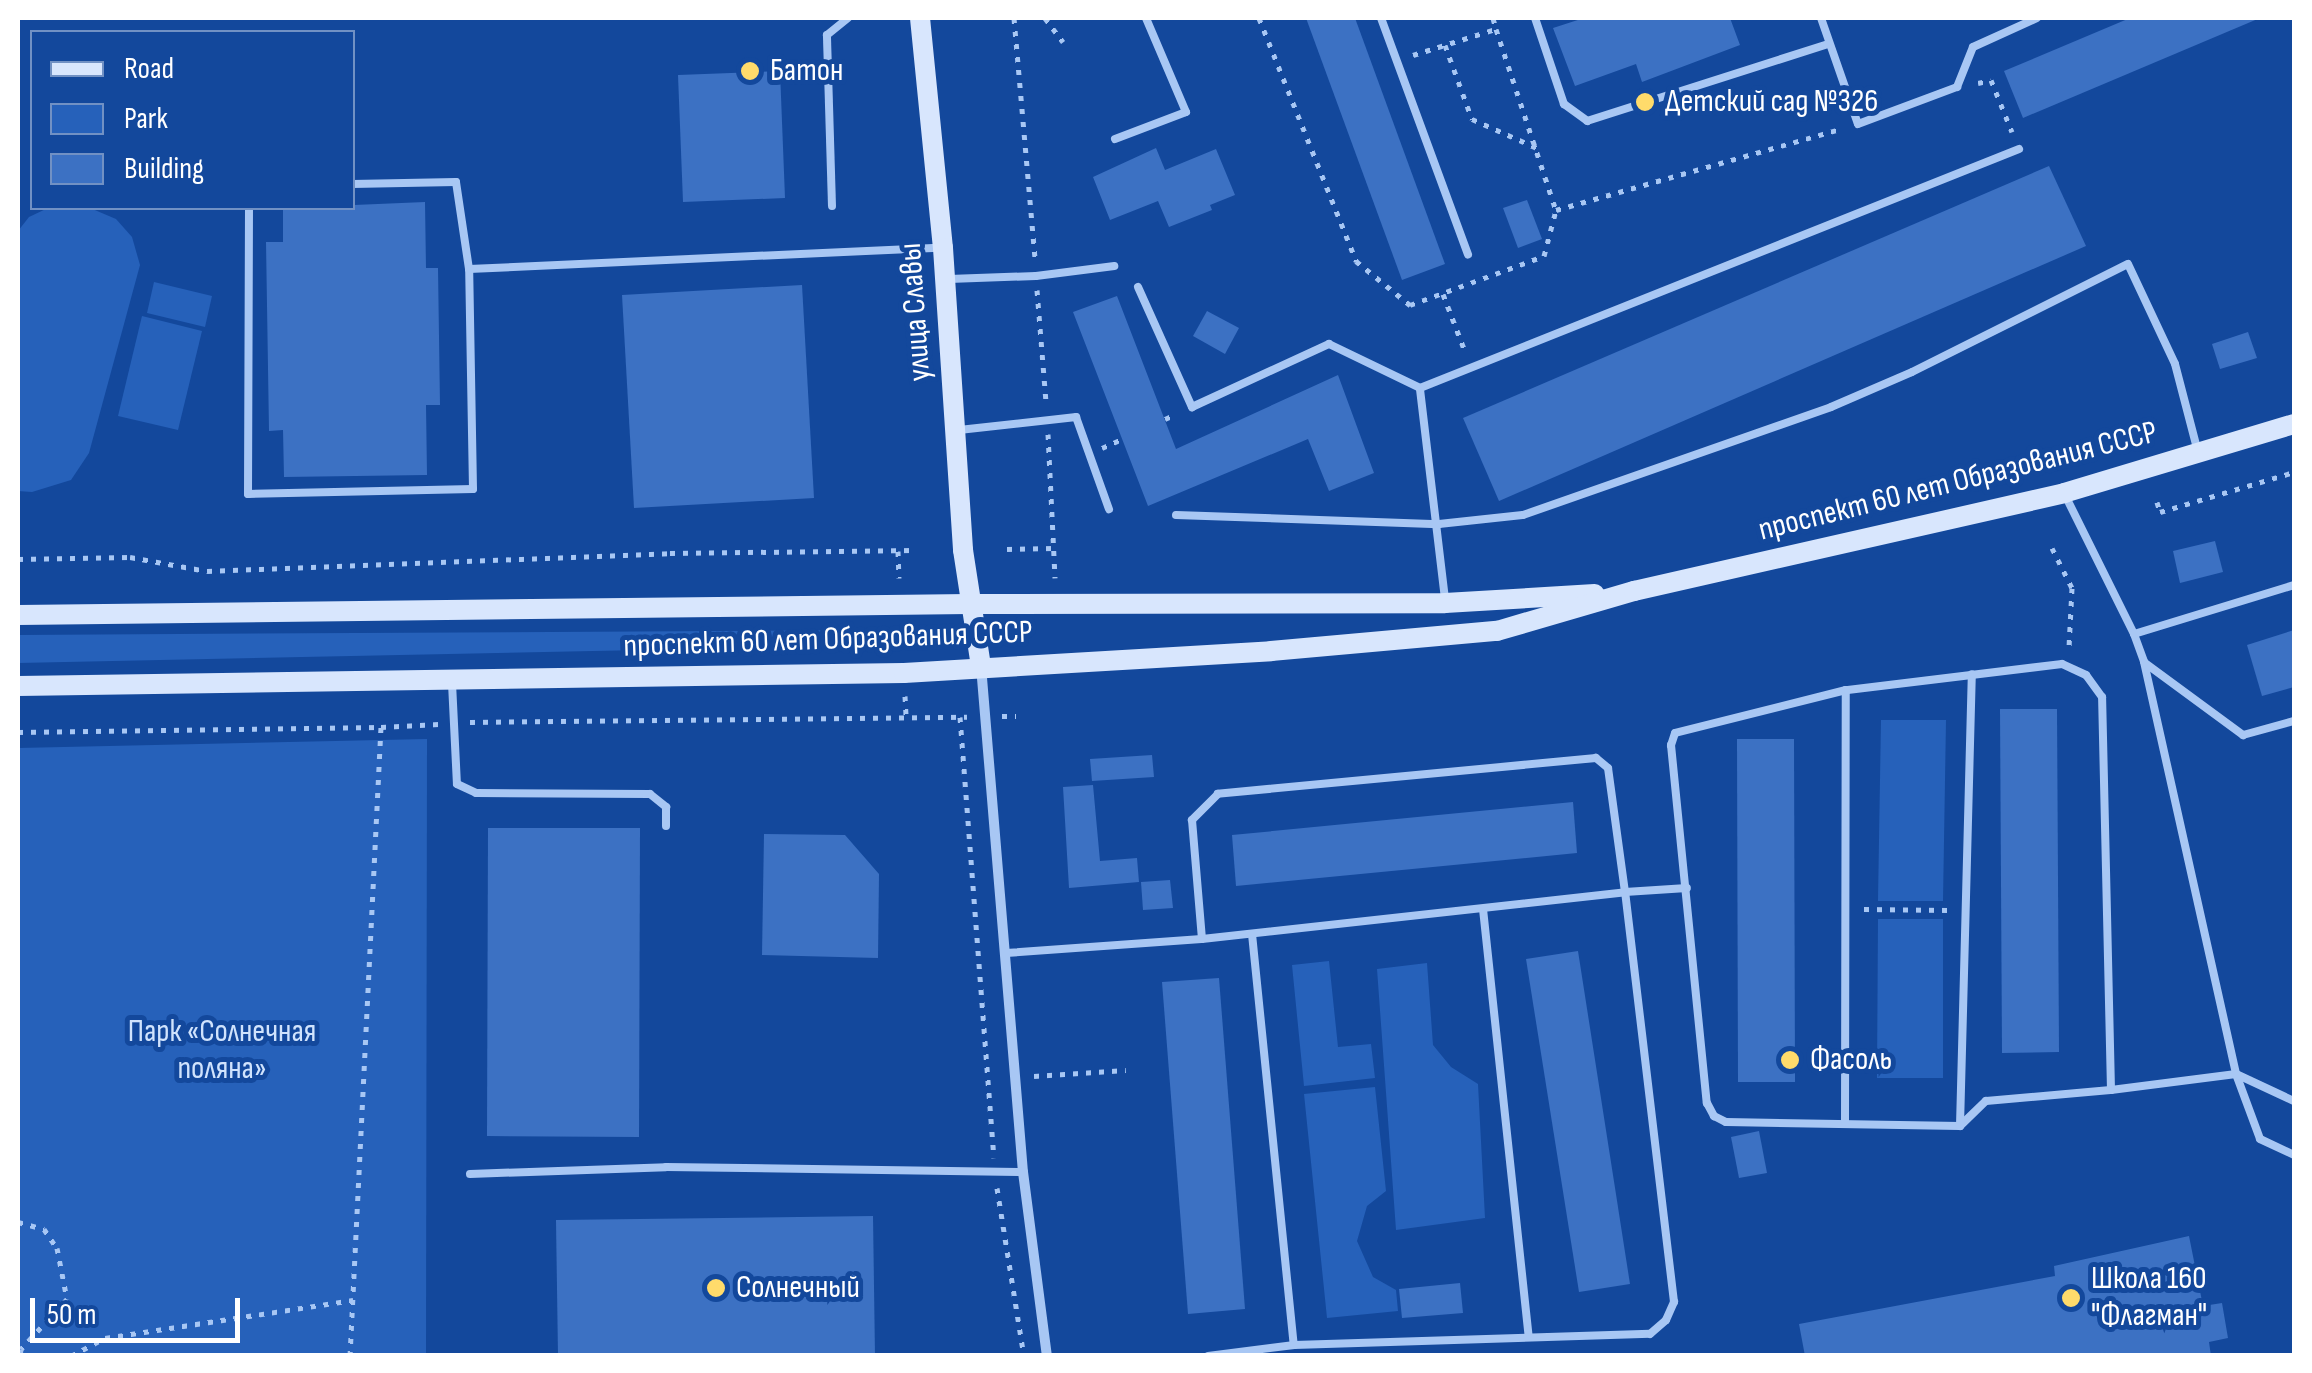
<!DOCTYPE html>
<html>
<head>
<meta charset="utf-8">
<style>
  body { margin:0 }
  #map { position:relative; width:2312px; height:1373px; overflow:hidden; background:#13489c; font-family:"Sofia Sans Condensed",sans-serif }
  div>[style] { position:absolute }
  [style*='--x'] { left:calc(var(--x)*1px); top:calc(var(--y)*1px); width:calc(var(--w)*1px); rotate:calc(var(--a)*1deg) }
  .green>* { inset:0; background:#2661ba }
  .building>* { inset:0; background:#3c71c3 }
  .path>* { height:5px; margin-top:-2.5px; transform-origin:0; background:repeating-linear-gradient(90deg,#a8c7f4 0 5px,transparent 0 13px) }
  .lane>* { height:8px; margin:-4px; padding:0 4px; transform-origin:4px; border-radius:4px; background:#a8c7f4 }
  .street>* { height:10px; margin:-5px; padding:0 5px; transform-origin:5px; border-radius:5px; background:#a8c7f4 }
  .secondary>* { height:20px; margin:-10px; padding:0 10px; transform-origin:10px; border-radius:10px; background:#d8e6fd }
  .dots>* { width:28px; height:28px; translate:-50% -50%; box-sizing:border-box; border:5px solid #13489c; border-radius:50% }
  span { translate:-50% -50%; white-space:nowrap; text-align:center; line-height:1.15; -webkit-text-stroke:10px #13489c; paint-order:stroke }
  .poi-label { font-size:32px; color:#fff }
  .left { translate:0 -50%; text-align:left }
  .street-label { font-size:32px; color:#fff }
  .park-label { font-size:32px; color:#d0e3fd }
  .frame { position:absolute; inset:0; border:20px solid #fff; pointer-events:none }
  .legend { position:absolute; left:30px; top:30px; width:325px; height:180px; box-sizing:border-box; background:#13489c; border:2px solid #7191c4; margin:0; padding:12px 18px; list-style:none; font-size:30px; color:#fff }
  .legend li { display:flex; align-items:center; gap:20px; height:50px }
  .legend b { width:50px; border:2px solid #7191c4 }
  .scale { position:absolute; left:30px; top:1298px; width:210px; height:45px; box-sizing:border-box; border:5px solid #fff; border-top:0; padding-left:12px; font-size:30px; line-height:35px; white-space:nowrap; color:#fff; -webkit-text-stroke:8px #13489c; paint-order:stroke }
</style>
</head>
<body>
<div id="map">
  <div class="green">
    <div style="clip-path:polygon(48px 208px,90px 208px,116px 219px,132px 237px,140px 265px,89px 453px,71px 480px,32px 492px,18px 491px,18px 231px,29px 217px)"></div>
    <div style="clip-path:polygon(154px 282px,212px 296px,205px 327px,147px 313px)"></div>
    <div style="clip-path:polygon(142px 316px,202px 331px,178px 430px,118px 416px)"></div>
    <div style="clip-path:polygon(876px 630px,891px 637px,888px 645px,18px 663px,18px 635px)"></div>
    <div style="clip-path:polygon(1881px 720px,1946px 720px,1943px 901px,1878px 901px)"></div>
    <div style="clip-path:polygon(427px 739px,426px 1355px,18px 1355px,18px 748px)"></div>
    <div style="clip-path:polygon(1878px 919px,1943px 919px,1943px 1078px,1877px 1078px)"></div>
    <div style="clip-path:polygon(1329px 961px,1338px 1047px,1371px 1044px,1375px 1078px,1304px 1086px,1292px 965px)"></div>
    <div style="clip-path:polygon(1427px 963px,1433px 1045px,1451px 1067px,1478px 1084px,1485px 1218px,1396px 1230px,1377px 969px)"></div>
    <div style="clip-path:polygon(1375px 1087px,1386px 1191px,1367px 1206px,1357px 1241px,1373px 1277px,1396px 1290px,1398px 1311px,1327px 1318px,1304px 1094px)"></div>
  </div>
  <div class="building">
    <div style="clip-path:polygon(1306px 18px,1355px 18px,1445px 264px,1402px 280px)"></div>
    <div style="clip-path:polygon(1584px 18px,1730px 18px,1740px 45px,1642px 82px,1636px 64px,1575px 86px,1553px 28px)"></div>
    <div style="clip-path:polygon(2130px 18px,2260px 18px,2023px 118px,2004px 71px)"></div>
    <div style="clip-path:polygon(780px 71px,785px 198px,683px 202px,678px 75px)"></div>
    <div style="clip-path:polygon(1156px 148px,1165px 170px,1216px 149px,1235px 195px,1210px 205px,1212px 210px,1169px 227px,1158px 201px,1110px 220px,1093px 177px)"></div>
    <div style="clip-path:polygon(2049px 166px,2086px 246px,1499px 501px,1463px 418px)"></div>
    <div style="clip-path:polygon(1527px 200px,1542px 239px,1518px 248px,1503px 208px)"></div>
    <div style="clip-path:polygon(425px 202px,426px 268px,438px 268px,440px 405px,426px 405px,427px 475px,284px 477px,283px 430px,269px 431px,266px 242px,283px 242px,283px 208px)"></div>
    <div style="clip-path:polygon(802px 285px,814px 498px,634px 508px,622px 295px)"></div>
    <div style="clip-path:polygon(1117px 296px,1176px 449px,1338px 375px,1374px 473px,1329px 491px,1308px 439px,1148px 506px,1073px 312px)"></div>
    <div style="clip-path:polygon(1207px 311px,1239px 328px,1225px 354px,1193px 336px)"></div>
    <div style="clip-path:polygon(2248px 332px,2257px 358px,2220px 369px,2212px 344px)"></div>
    <div style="clip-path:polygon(2215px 541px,2223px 572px,2180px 583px,2173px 551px)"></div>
    <div style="clip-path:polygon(2294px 630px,2294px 687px,2262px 696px,2247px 645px)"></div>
    <div style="clip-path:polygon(2000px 709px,2057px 709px,2059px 1052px,2002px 1053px)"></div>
    <div style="clip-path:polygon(1737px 739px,1794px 739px,1795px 1082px,1738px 1082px)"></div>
    <div style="clip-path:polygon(1152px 755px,1154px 777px,1092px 781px,1090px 759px)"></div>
    <div style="clip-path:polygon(1093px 785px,1100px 861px,1137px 858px,1139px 882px,1069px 888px,1063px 787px)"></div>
    <div style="clip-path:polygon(1573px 802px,1577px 853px,1236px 886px,1232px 835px)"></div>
    <div style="clip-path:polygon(488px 828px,640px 828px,639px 1137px,487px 1136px)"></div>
    <div style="clip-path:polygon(764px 834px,845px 835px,879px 874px,878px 958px,762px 955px)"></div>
    <div style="clip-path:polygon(1170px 880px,1173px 908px,1143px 910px,1141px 882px)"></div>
    <div style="clip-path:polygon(1578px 951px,1630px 1284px,1579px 1292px,1526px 959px)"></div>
    <div style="clip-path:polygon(1219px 978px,1245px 1309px,1188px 1314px,1162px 982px)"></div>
    <div style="clip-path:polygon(1759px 1131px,1767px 1173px,1739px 1178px,1731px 1137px)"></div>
    <div style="clip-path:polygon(873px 1216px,875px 1356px,558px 1356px,556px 1220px)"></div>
    <div style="clip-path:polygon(2189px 1236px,2203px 1306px,2222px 1303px,2228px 1338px,2209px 1342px,2211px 1356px,1805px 1356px,1799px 1324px,2055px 1276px,2054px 1266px)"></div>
    <div style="clip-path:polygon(1460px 1283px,1463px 1313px,1402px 1318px,1399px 1289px)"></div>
  </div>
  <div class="path">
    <div style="--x:1014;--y:18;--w:242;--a:85"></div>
    <div style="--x:1045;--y:18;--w:30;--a:53"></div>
    <div style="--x:1259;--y:18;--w:262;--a:68.2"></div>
    <div style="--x:1356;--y:261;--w:70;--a:39.2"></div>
    <div style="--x:1410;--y:305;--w:143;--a:-20.1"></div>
    <div style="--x:1544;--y:256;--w:48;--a:-75.4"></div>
    <div style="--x:1493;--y:18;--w:11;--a:75"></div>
    <div style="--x:1445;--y:45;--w:79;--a:70"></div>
    <div style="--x:1472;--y:119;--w:71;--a:24"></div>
    <div style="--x:1413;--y:55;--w:87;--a:-17.4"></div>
    <div style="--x:1496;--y:29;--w:191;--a:71.7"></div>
    <div style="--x:1556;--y:210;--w:296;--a:-15.9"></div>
    <div style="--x:1978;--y:83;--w:13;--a:-13"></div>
    <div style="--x:1991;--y:80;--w:56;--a:68"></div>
    <div style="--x:1037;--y:290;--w:113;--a:85.4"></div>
    <div style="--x:1443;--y:294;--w:64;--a:69"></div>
    <div style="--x:1165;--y:419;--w:12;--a:-24"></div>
    <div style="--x:1048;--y:434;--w:144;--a:87.2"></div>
    <div style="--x:1102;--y:448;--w:22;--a:-24"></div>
    <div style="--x:1983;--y:474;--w:155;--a:-16.5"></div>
    <div style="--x:2132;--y:430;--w:7;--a:74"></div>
    <div style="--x:2157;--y:502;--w:10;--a:73"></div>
    <div style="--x:2160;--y:512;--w:140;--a:-16.6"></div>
    <div style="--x:2052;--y:548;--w:45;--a:63.4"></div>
    <div style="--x:2072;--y:588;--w:60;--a:92.9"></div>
    <div style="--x:1007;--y:549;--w:47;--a:-1.2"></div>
    <div style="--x:898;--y:551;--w:27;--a:88"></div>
    <div style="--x:18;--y:559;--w:112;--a:-1"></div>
    <div style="--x:130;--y:557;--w:78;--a:10.3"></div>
    <div style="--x:207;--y:571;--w:463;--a:-2.2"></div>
    <div style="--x:670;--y:553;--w:245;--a:-0.7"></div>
    <div style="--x:902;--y:627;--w:21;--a:87"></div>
    <div style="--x:905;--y:696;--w:22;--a:87"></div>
    <div style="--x:1002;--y:716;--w:14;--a:0"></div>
    <div style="--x:960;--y:717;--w:442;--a:85.6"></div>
    <div style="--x:470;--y:722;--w:497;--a:-0.6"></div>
    <div style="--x:18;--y:732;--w:363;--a:-0.8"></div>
    <div style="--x:1864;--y:909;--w:84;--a:0.7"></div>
    <div style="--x:1034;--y:1076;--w:92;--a:-3.7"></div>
    <div style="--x:997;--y:1188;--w:170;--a:80.9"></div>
    <div style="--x:18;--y:1222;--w:27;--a:15"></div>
    <div style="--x:44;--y:1229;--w:23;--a:56"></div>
    <div style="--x:57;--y:1248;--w:52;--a:78.9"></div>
    <div style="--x:67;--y:1299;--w:68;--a:132.6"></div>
    <div style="--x:21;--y:1349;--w:7;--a:98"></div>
    <div style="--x:71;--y:1356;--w:38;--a:-28"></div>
    <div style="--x:105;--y:1338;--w:251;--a:-8.7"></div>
    <div style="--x:350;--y:1356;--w:630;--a:-87.18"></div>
    <div style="--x:381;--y:727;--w:58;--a:-3"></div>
  </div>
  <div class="lane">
    <div style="--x:1381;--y:18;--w:252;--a:69.8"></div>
    <div style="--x:1535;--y:18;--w:91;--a:71.4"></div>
    <div style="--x:1564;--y:104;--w:29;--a:36"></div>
    <div style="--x:1587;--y:121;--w:254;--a:-17.7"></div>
    <div style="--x:1821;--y:18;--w:112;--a:70.8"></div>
    <div style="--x:1858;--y:124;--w:106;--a:-20.5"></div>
    <div style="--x:1957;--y:87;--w:43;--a:-68.2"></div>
    <div style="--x:1973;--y:47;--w:70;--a:-24.4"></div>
    <div style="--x:1115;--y:139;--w:76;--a:-20.8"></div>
    <div style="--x:1186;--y:112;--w:102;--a:-113.1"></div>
    <div style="--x:832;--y:206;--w:171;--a:-91.7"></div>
    <div style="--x:827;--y:35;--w:27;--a:-39"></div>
    <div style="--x:249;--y:208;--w:286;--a:90.2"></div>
    <div style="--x:248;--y:494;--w:225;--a:-1.3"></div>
    <div style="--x:473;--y:489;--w:220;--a:-91"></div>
    <div style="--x:469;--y:269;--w:88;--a:-98.5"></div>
    <div style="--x:456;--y:182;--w:104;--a:178.9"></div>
    <div style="--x:469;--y:269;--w:470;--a:-2.6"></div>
    <div style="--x:949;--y:279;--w:87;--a:-2"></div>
    <div style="--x:1036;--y:276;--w:79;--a:-7.3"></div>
    <div style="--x:1138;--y:287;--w:132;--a:65.8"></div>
    <div style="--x:1192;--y:407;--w:151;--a:-24.7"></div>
    <div style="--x:1329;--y:344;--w:101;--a:25.8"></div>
    <div style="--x:959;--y:430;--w:118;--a:-6.3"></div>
    <div style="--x:1076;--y:417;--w:98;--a:70.3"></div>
    <div style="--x:2066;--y:497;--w:153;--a:63.6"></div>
    <div style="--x:2134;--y:634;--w:30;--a:70"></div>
    <div style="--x:2144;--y:662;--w:422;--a:77.4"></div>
    <div style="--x:2236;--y:1074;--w:69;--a:69.7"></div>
    <div style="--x:2260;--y:1139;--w:38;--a:25"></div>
    <div style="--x:1176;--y:515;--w:263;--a:2"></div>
    <div style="--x:1439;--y:524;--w:84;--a:-6.1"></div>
    <div style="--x:1523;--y:515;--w:326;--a:-19.3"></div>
    <div style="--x:1831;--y:407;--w:88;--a:-23.4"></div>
    <div style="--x:1912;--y:372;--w:241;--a:-26.6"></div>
    <div style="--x:2128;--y:264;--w:110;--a:64.8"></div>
    <div style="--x:2175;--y:364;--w:91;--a:75.4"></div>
    <div style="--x:1445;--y:599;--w:212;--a:-96.8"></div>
    <div style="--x:1420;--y:388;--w:645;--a:-21.75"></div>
    <div style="--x:2134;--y:634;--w:167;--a:-17"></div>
    <div style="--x:2145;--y:663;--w:122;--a:36.3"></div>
    <div style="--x:2243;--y:735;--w:53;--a:-15.4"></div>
    <div style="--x:452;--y:683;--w:101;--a:87.2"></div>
    <div style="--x:457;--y:784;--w:21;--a:25"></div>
    <div style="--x:476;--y:793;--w:174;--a:0.3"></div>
    <div style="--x:650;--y:794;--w:21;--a:39"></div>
    <div style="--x:666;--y:807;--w:19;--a:90"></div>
    <div style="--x:1483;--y:909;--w:429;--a:83.9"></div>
    <div style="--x:1252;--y:934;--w:413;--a:84.2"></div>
    <div style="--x:1006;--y:953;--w:196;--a:-4.1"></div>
    <div style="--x:1202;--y:939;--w:426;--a:-6.3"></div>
    <div style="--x:1625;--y:892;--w:125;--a:-97.8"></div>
    <div style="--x:1608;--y:768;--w:16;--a:-140"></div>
    <div style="--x:1596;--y:758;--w:380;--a:174.6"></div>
    <div style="--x:1218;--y:794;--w:37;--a:135"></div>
    <div style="--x:1192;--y:820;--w:119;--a:85.2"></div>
    <div style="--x:2111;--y:1090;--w:393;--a:-91.3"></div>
    <div style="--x:2102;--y:697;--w:27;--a:-126"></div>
    <div style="--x:2086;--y:675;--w:26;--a:-155"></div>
    <div style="--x:2062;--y:664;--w:218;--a:173.1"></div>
    <div style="--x:1846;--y:690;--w:176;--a:165.9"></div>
    <div style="--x:1675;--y:733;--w:13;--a:108"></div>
    <div style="--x:1671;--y:745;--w:360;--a:84.3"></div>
    <div style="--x:1707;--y:1103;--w:15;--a:62"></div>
    <div style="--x:1714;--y:1116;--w:13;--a:27"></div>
    <div style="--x:1726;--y:1122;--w:234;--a:1"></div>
    <div style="--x:1960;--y:1126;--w:36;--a:-44"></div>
    <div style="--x:1986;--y:1101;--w:125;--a:-5"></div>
    <div style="--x:2111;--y:1090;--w:126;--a:-7.3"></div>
    <div style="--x:2236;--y:1074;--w:64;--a:25"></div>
    <div style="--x:1845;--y:1122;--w:432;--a:-89.9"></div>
    <div style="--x:1960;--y:1126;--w:452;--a:-88.5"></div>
    <div style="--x:470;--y:1174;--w:196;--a:-2"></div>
    <div style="--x:666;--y:1167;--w:357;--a:0.8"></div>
    <div style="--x:1208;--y:1356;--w:87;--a:-7.3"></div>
    <div style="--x:1294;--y:1345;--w:356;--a:-1.8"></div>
    <div style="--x:1650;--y:1334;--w:21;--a:-41"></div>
    <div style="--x:1666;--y:1320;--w:20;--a:-66"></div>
    <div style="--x:1674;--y:1302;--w:413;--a:-96.8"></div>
    <div style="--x:1625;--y:892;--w:62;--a:-3.7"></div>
  </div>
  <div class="street">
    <div style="--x:981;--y:666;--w:508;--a:85.26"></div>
    <div style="--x:1023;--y:1172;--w:186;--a:82.6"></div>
  </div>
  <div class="secondary">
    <div style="--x:920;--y:18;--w:231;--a:84.3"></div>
    <div style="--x:943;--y:248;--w:303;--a:86.2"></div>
    <div style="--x:963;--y:550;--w:117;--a:81.2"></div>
    <div style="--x:18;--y:615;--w:951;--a:-0.66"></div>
    <div style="--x:969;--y:604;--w:476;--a:-0.1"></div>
    <div style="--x:1445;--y:603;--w:150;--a:-3.4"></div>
    <div style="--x:18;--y:686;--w:886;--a:-0.84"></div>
    <div style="--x:904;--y:673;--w:368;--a:-3.4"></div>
    <div style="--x:1271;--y:651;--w:227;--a:-5.1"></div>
    <div style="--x:1497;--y:631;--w:143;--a:-16.3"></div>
    <div style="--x:1634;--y:591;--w:441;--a:-12.8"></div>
    <div style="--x:2064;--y:493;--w:240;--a:-16.7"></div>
  </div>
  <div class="dots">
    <div style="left:750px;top:71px;background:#ffdb6b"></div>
    <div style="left:1645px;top:102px;background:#ffdb6b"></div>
    <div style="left:1790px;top:1060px;background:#ffdb6b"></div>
    <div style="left:716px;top:1288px;background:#ffdb6b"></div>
    <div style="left:2071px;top:1298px;background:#ffdb6b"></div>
  </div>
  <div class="poi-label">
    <span class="left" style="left:770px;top:71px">Батон</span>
    <span class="left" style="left:1665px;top:102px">Детский сад №326</span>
    <span class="left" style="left:1810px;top:1060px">Фасоль</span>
    <span class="left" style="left:2091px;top:1298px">Школа 160<br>"Флагман"</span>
    <span class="left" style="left:736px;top:1288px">Солнечный</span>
  </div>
  <div class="street-label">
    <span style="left:916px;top:312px;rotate:-94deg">улица Славы</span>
    <span style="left:1958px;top:482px;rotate:-14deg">проспект 60 лет Образования СССР</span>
    <span style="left:828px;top:640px;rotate:-2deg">проспект 60 лет Образования СССР</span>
  </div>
  <div class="park-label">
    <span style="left:222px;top:1051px">Парк «Солнечная<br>поляна»</span>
  </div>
  <div class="frame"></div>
  <ul class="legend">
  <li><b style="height:12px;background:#d8e6fd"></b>Road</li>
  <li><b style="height:28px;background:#2661ba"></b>Park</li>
  <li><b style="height:28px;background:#3c71c3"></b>Building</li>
  </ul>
  <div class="scale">50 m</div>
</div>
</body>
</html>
